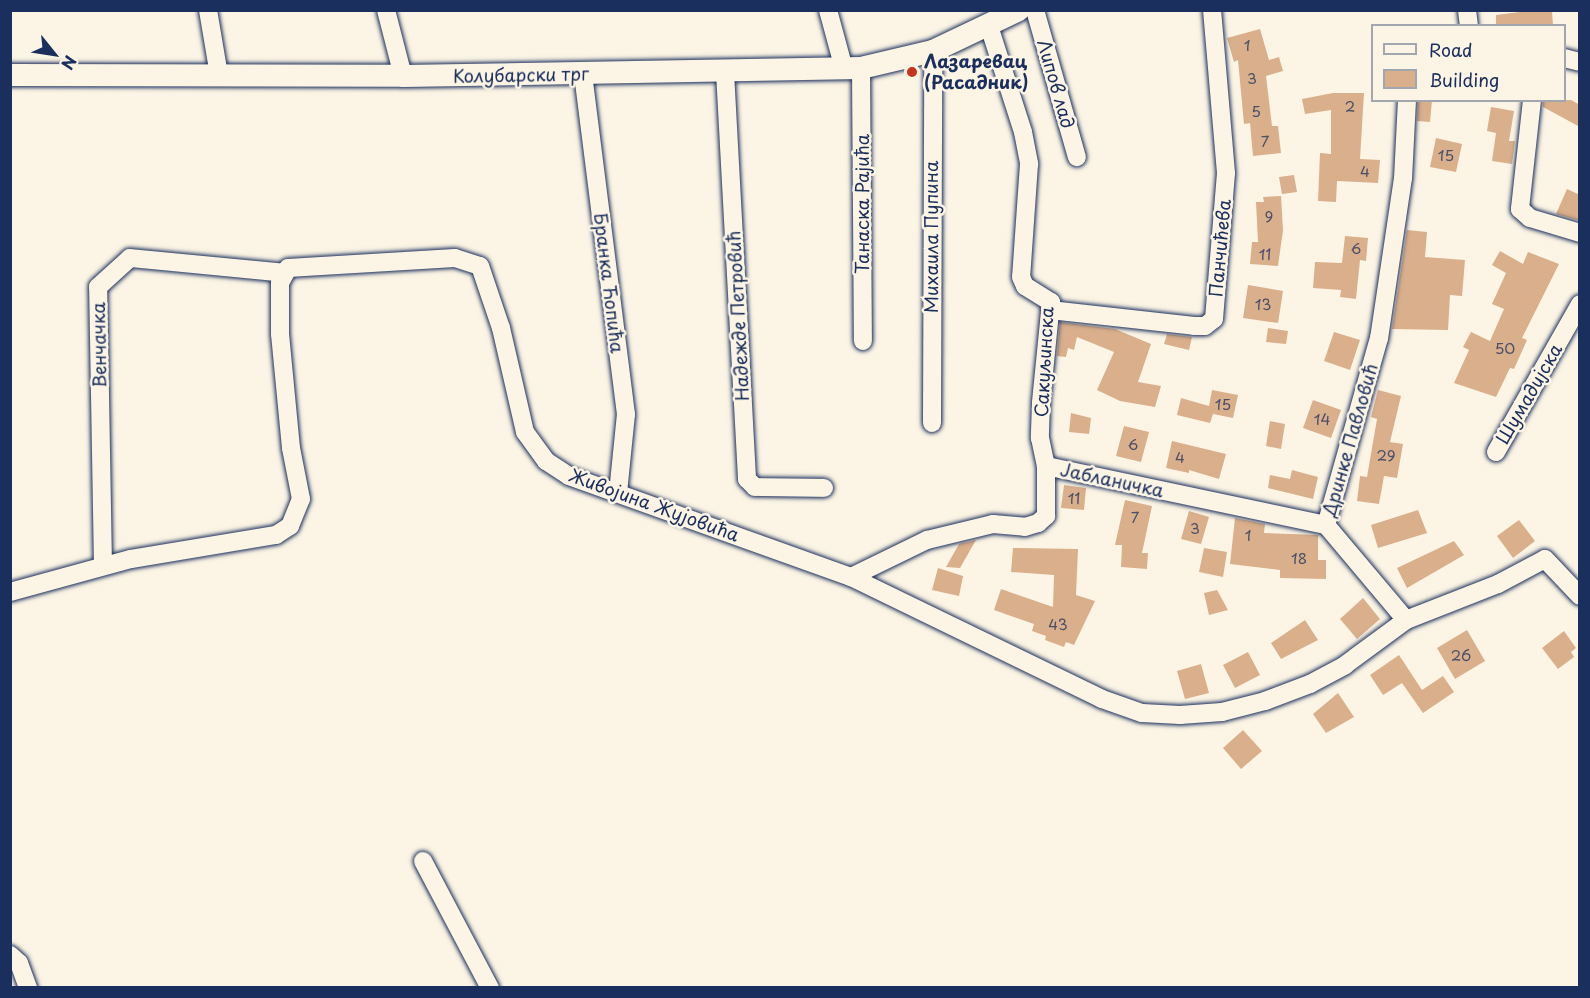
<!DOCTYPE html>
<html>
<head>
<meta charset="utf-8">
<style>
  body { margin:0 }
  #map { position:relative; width:1590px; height:998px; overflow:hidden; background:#fcf5e5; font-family:"Playpen Sans",sans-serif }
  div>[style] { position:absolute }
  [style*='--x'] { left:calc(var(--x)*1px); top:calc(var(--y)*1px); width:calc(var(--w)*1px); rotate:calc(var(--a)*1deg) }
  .building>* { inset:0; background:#daaf8b }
  .roads { filter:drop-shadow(0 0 2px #1b2f5e) drop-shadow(0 0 2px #1b2f5e) }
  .minor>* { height:18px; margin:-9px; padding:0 9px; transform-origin:9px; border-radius:9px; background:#fcf5e5 }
  .tertiary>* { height:22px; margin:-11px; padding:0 11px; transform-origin:11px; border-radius:11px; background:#fcf5e5 }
  .dots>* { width:16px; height:16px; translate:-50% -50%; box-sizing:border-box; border:3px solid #fcf5e5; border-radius:50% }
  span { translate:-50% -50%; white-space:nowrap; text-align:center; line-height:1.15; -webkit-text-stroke:5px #fcf5e5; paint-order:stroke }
  .number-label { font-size:15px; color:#4b4f69 }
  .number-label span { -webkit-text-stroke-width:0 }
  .poi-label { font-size:18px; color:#1b2f5e; font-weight:700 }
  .left { translate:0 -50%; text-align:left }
  .street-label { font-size:18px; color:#1b2f5e }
  .frame { position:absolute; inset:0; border:12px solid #1b2f5e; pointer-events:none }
  .legend { position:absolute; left:1371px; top:24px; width:195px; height:78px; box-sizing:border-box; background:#fcf5e5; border:2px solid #a2a6af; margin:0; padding:8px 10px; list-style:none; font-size:18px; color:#1b2f5e }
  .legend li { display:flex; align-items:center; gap:12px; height:30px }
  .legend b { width:30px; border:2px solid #a2a6af }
  .north { position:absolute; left:24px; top:24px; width:60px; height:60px; -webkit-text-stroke:4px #fcf5e5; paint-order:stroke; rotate:120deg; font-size:16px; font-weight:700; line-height:24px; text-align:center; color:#1b2f5e }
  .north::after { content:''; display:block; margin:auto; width:21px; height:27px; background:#1b2f5e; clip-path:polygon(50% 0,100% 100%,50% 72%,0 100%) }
</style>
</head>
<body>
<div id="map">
  <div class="building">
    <div style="clip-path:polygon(1537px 10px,1552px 11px,1553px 26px,1496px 26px,1496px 15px)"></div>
    <div style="clip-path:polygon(1260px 29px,1269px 60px,1279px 57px,1283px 71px,1266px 76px,1272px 126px,1278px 126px,1281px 153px,1253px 156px,1250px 123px,1244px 124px,1238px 60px,1234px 62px,1227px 38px)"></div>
    <div style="clip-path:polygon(1333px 93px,1364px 93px,1360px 159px,1380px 160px,1378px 183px,1337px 181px,1336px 202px,1318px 201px,1320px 153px,1331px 154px,1331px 110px,1305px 114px,1302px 99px)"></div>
    <div style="clip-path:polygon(1418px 100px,1432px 100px,1430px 122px,1417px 121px)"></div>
    <div style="clip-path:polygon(1543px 100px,1571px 100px,1580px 105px,1580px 127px,1543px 107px)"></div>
    <div style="clip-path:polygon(1491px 107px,1514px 111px,1509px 141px,1515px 141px,1512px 164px,1492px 161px,1496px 133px,1487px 131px)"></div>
    <div style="clip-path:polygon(1436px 138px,1462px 144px,1456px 172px,1430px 167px)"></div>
    <div style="clip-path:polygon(1294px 175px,1297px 192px,1282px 194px,1279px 177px)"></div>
    <div style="clip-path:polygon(1567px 189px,1580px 195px,1580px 221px,1556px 214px)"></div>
    <div style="clip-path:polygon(1281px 196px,1283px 230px,1278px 266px,1250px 264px,1252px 242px,1258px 242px,1256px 202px,1264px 202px,1263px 197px)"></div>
    <div style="clip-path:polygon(1407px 230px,1427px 232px,1425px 257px,1465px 260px,1462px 296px,1450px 295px,1448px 330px,1392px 329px)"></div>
    <div style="clip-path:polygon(1345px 236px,1368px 238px,1366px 261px,1360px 260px,1356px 299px,1340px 297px,1341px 290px,1313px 288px,1315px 262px,1342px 263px)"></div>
    <div style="clip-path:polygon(1500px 251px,1523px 264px,1528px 252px,1559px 264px,1522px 338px,1527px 340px,1514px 369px,1510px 368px,1496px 397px,1454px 383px,1469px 350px,1463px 347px,1471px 332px,1490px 341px,1504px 309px,1492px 304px,1506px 273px,1492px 265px)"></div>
    <div style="clip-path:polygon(1248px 285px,1283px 291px,1278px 323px,1243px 318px)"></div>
    <div style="clip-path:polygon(1060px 322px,1115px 329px,1151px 344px,1138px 382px,1161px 386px,1155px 407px,1120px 401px,1097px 390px,1114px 352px,1077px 337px,1074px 350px,1068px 348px,1066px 357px,1057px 356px)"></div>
    <div style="clip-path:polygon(1268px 328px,1288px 331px,1286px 344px,1266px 342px)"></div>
    <div style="clip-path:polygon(1334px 332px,1360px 340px,1350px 370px,1324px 361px)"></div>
    <div style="clip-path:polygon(1167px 334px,1192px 337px,1189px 350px,1164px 344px)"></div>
    <div style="clip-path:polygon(1212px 390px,1238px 395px,1233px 418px,1213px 414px,1210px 423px,1177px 415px,1181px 398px,1209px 406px)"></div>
    <div style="clip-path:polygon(1378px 390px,1401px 396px,1390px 442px,1403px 444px,1397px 478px,1384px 476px,1379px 504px,1357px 501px,1360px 476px,1367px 477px,1377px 419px,1371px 417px)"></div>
    <div style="clip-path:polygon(1313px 400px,1341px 410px,1331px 438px,1303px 428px)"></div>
    <div style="clip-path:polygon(1071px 413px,1091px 418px,1089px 434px,1069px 432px)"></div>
    <div style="clip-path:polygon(1270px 421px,1285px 424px,1281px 449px,1266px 446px)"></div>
    <div style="clip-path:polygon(1124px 426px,1149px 432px,1141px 462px,1116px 456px)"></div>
    <div style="clip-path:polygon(1172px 441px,1226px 454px,1219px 479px,1189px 470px,1189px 473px,1166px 468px)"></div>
    <div style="clip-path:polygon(1292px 470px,1318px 477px,1313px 499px,1268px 488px,1270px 475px,1290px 479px)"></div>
    <div style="clip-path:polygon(1064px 485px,1086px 488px,1084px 510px,1061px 508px)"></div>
    <div style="clip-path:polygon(1125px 500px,1152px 506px,1142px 553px,1148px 553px,1147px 569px,1121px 567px,1122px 545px,1115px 545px)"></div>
    <div style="clip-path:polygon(1418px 510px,1427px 533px,1378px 548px,1371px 525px)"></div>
    <div style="clip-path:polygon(1189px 511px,1209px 517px,1201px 544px,1181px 539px)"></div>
    <div style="clip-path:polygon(1235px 518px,1265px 524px,1264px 533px,1318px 535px,1318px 560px,1326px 560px,1326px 579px,1280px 578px,1280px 570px,1230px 564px)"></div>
    <div style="clip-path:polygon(1519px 520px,1535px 541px,1513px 558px,1497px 536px)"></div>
    <div style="clip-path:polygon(976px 540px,960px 568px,946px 567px,959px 544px)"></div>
    <div style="clip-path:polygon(1454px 541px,1464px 555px,1407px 588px,1397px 568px)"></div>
    <div style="clip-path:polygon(1013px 548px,1078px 549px,1076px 595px,1095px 601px,1074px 645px,1066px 642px,1064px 647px,1045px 640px,1046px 636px,1032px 631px,1034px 624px,994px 610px,1001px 589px,1053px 607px,1054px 575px,1011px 572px)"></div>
    <div style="clip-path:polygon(1204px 548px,1227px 552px,1223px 577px,1199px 572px)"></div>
    <div style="clip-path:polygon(938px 568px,963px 576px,959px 596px,932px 590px)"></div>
    <div style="clip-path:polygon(1217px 590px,1228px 610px,1209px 615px,1204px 593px)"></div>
    <div style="clip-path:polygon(1363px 598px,1380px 619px,1357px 639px,1340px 619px)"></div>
    <div style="clip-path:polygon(1305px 620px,1318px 640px,1281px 659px,1271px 643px)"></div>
    <div style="clip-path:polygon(1467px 630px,1485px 661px,1455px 679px,1437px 648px)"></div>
    <div style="clip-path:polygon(1564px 631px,1576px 648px,1571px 652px,1574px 657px,1558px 669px,1542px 648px)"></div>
    <div style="clip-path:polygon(1248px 652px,1260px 675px,1235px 688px,1223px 665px)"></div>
    <div style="clip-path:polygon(1399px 655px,1422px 690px,1443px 676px,1454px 692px,1423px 713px,1402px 683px,1383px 695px,1370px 675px)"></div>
    <div style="clip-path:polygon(1201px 664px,1209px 693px,1185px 699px,1177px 671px)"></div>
    <div style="clip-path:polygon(1338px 693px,1354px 717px,1326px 733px,1313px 714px)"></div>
    <div style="clip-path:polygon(1243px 730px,1262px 751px,1241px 769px,1223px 748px)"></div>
  </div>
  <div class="roads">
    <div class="minor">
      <div style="--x:208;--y:10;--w:66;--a:80.4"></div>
      <div style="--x:386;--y:10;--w:68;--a:75.6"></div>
      <div style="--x:828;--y:10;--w:61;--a:74.8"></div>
      <div style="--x:1035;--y:10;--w:153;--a:74.1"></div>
      <div style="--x:1467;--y:10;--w:16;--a:83"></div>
      <div style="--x:989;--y:26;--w:111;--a:72.2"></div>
      <div style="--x:1023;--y:132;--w:33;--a:79"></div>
      <div style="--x:1029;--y:164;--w:113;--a:94"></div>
      <div style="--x:1021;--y:277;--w:10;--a:66"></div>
      <div style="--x:1025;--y:286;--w:31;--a:32"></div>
      <div style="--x:1051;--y:302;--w:101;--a:95.7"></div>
      <div style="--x:1041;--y:403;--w:35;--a:92"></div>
      <div style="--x:1040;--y:438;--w:29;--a:78"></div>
      <div style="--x:1564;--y:58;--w:16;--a:14"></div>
      <div style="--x:861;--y:68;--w:273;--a:89.6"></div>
      <div style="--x:725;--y:72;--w:408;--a:86.9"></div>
      <div style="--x:747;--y:479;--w:11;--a:45"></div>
      <div style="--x:755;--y:487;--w:69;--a:0.8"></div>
      <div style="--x:583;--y:74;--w:343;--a:82.8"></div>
      <div style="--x:626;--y:414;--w:79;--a:95.8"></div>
      <div style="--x:1407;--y:100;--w:78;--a:92.9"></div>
      <div style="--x:1403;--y:178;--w:162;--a:98.5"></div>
      <div style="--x:1379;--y:338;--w:194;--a:105.8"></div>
      <div style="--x:1326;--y:525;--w:124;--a:49.9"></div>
      <div style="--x:1406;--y:620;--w:99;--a:-21.4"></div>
      <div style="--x:1498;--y:584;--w:53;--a:-28"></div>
      <div style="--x:1545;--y:559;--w:51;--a:46.6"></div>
      <div style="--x:1532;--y:100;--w:110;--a:96.3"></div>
      <div style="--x:1520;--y:209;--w:13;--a:42"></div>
      <div style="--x:1530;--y:218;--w:52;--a:16.7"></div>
      <div style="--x:1050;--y:310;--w:145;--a:6.3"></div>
      <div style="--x:1194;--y:326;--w:11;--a:0"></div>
      <div style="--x:1205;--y:326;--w:11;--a:-38"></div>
      <div style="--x:1214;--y:319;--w:146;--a:-85.3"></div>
      <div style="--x:1226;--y:173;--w:164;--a:-94.9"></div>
      <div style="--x:932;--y:423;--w:372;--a:-89.8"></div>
      <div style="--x:1496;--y:452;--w:170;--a:-60.4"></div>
      <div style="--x:103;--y:566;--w:279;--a:-91"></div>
      <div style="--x:98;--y:287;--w:43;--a:-42.2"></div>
      <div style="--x:130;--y:258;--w:156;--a:5.5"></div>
      <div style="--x:851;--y:577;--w:85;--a:-26"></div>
      <div style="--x:927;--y:540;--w:68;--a:-13.6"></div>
      <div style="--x:993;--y:524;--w:32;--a:5"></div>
      <div style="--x:1025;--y:527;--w:14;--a:-17"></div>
      <div style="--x:1038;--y:523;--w:11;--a:-41"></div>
      <div style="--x:1046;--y:516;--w:50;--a:-90"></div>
      <div style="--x:1046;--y:466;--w:286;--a:11.9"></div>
      <div style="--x:10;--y:592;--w:125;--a:-15.3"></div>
      <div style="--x:131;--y:559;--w:147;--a:-9.4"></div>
      <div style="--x:276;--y:535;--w:17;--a:-33"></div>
      <div style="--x:290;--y:526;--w:29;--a:-68"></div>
      <div style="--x:301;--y:499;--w:52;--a:-101.1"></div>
      <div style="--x:291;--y:448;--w:115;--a:-95.5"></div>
      <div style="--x:280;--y:334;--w:51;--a:-90"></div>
      <div style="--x:280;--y:283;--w:17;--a:-62"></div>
      <div style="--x:288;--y:268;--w:167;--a:-3.4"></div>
      <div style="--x:455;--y:258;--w:26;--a:18"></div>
      <div style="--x:480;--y:266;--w:65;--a:71.3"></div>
      <div style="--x:501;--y:328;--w:107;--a:77"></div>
      <div style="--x:525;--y:432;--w:36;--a:54"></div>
      <div style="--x:546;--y:461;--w:27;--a:33"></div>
      <div style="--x:569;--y:476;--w:300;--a:19.7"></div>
      <div style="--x:851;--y:577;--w:279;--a:25.9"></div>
      <div style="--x:1102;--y:699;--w:42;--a:19.3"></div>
      <div style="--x:1142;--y:713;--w:38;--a:3"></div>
      <div style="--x:1180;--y:715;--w:42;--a:-4.1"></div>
      <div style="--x:1222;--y:712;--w:44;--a:-14.3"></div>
      <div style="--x:1265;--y:701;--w:48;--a:-20.7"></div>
      <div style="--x:1310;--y:684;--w:40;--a:-28"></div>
      <div style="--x:1345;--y:665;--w:76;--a:-36.4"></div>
      <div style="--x:423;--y:861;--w:144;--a:62.2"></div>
      <div style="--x:10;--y:955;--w:12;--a:42"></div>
      <div style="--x:19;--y:963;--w:27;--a:70"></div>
    </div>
    <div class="tertiary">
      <div style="--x:10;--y:75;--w:393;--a:0.1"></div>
      <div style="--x:403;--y:76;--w:458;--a:-1"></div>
      <div style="--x:861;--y:68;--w:74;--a:-13.3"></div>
      <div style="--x:933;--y:51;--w:95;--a:-25.5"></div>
    </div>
  </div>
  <div class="dots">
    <div style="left:912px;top:72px;background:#c8321e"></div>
  </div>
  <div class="number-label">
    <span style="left:1247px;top:45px">1</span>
    <span style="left:1252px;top:78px">3</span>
    <span style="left:1350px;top:106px">2</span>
    <span style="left:1256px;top:111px">5</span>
    <span style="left:1265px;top:141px">7</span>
    <span style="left:1446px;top:155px">15</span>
    <span style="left:1365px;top:171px">4</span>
    <span style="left:1269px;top:216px">9</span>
    <span style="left:1356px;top:248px">6</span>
    <span style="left:1265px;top:254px">11</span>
    <span style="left:1263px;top:304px">13</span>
    <span style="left:1505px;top:348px">50</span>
    <span style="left:1223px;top:404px">15</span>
    <span style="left:1322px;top:419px">14</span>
    <span style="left:1133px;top:444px">6</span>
    <span style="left:1386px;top:455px">29</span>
    <span style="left:1180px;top:457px">4</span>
    <span style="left:1074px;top:498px">11</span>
    <span style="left:1135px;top:517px">7</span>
    <span style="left:1195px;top:528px">3</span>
    <span style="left:1248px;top:535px">1</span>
    <span style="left:1299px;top:558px">18</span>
    <span style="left:1058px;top:624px">43</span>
    <span style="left:1461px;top:655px">26</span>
  </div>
  <div class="poi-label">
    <span class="left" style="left:924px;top:72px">Лазаревац<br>(Расадник)</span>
  </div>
  <div class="street-label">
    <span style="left:521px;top:75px;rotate:-1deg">Колубарски трг</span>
    <span style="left:1056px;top:84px;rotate:74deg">Липов лад</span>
    <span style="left:862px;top:204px;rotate:-90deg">Танаска Рајића</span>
    <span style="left:931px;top:237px;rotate:-90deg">Михаила Пупина</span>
    <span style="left:1220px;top:248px;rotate:-85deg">Панчићева</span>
    <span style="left:609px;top:283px;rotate:83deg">Бранка Ћопића</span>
    <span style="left:738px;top:316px;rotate:-93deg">Надежде Петровић</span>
    <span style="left:99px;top:345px;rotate:-91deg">Венчачка</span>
    <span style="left:1044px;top:362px;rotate:-87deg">Сакуљинска</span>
    <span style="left:1529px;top:394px;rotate:-60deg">Шумадијска</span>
    <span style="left:1350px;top:440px;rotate:-74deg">Дринке Павловић</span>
    <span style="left:1112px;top:480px;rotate:12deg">Јабланичка</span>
    <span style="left:654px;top:505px;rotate:20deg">Живојина Жујовића</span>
  </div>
  <div class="frame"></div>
  <ul class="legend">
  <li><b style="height:8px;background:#fcf5e5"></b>Road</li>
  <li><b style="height:16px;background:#daaf8b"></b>Building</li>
  </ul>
  <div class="north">N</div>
</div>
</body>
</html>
